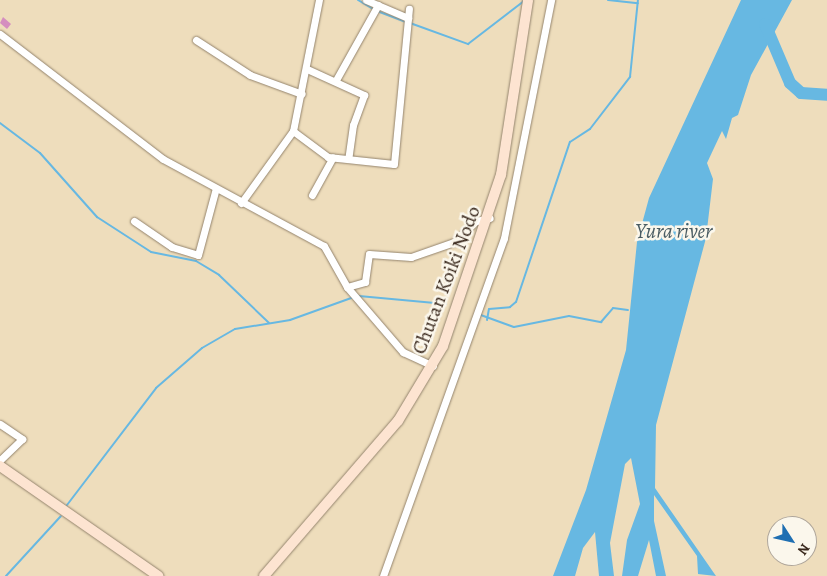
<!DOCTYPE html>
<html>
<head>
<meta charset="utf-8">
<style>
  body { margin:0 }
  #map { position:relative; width:827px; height:576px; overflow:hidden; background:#eeddbc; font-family:Alegreya,serif }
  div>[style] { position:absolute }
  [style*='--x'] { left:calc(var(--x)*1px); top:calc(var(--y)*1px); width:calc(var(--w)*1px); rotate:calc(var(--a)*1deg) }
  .water>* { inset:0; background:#67b8e2 }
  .stream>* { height:2px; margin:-1px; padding:0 1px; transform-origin:1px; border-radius:1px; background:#67b8e2 }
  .river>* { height:12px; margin:-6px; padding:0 6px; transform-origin:6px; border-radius:6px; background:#67b8e2 }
  .building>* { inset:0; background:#d58ebf }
  .roads { filter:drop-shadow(0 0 1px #94846d) drop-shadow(0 0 1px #94846d) }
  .street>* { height:7px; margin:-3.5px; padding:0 3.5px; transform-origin:3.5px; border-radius:3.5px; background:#fff }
  .secondary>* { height:10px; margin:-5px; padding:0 5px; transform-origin:5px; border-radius:5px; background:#fde4d1 }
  span { translate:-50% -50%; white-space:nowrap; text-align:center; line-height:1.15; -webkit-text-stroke:5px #fbf7ec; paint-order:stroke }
  .street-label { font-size:20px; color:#3b2a1e }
  .water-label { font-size:21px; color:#4a5c63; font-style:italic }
  .north { position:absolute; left:767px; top:516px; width:50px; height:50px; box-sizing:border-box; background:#fbf7ec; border:1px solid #aea59a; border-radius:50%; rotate:125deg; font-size:14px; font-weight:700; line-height:20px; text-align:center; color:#3b2a1e }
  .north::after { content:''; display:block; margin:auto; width:18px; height:22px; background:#1f6fb2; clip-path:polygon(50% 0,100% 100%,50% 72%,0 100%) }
</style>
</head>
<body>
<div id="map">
  <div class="water">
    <div style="clip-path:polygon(741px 0,792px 0,751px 75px,738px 115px,732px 118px,726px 139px,722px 131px,707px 163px,713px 179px,706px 238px,656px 425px,655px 488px,716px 576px,698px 574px,697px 556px,654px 495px,654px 521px,666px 576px,656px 576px,649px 540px,638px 576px,622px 576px,627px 540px,640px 504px,631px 458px,625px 464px,610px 543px,614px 576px,599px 576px,595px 532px,583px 548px,575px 576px,553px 576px,586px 490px,626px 350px,637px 242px,649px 198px)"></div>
  </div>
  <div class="stream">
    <div style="--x:358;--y:0;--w:17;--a:31"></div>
    <div style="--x:608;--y:0;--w:30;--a:6"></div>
    <div style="--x:377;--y:11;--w:31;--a:21"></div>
    <div style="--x:410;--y:23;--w:62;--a:19.9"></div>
    <div style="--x:468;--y:44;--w:71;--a:-37.5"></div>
    <div style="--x:0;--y:123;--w:50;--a:36.9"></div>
    <div style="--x:40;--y:153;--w:86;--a:48.3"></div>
    <div style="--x:97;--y:217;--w:64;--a:32.9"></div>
    <div style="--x:151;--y:252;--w:46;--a:11.3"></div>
    <div style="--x:196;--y:261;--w:27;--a:31"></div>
    <div style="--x:219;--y:275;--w:69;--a:43.8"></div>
    <div style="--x:359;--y:296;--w:87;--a:5.3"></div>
    <div style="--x:478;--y:314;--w:38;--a:20"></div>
    <div style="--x:514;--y:327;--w:56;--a:-11.3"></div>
    <div style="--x:569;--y:316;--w:33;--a:11"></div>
    <div style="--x:601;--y:322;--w:18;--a:-49"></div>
    <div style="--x:613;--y:308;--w:15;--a:8"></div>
    <div style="--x:487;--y:320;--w:11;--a:-80"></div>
    <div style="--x:489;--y:309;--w:21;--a:-5"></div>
    <div style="--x:510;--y:307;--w:8;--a:-40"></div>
    <div style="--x:516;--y:302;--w:169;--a:-71.4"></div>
    <div style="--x:570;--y:142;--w:24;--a:-33"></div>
    <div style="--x:590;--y:129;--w:66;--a:-52.4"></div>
    <div style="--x:630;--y:77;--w:77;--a:-84.1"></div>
    <div style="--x:67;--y:505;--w:147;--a:-52.7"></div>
    <div style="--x:156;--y:388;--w:61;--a:-41"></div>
    <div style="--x:202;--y:348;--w:38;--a:-30"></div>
    <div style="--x:235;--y:329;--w:56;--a:-9.3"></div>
    <div style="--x:290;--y:320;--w:68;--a:-19.8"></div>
    <div style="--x:6;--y:576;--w:81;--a:-47.5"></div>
  </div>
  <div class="river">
    <div style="--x:765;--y:24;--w:64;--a:67"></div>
    <div style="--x:790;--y:83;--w:15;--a:42"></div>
    <div style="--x:801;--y:93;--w:26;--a:4"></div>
  </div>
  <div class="building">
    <div style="clip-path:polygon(3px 17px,11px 24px,7px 29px,0 23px)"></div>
  </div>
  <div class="roads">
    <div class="street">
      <div style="--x:366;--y:0;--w:46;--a:23.2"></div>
      <div style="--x:0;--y:34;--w:205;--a:37.5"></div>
      <div style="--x:163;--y:159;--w:183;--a:28.4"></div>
      <div style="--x:324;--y:246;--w:47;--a:60.7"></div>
      <div style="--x:347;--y:287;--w:86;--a:49.3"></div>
      <div style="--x:403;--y:352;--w:33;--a:25"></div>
      <div style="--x:196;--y:40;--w:64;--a:32.9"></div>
      <div style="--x:250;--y:75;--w:55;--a:20.1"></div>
      <div style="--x:307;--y:69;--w:63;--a:24.5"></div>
      <div style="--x:364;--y:95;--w:32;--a:110"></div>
      <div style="--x:353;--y:125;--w:34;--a:98"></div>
      <div style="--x:336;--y:80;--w:86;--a:-60.8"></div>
      <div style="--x:293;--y:131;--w:44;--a:36.6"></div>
      <div style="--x:328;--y:157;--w:66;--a:6.1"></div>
      <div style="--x:394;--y:164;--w:156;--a:-84.5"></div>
      <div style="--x:312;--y:195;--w:43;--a:-61.1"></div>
      <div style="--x:241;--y:203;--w:89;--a:-54.2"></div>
      <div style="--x:293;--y:131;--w:134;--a:-78.8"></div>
      <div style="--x:134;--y:221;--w:46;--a:34.4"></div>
      <div style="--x:172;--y:247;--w:27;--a:17"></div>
      <div style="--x:198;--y:255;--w:69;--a:-75"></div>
      <div style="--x:347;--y:287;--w:19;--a:-16"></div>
      <div style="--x:365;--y:282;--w:28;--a:-82"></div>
      <div style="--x:369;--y:254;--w:42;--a:4.1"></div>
      <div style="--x:411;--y:257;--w:46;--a:-19.2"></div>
      <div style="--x:454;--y:242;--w:30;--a:-44"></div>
      <div style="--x:476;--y:221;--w:14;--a:-12"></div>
      <div style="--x:0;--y:424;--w:27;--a:34"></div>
      <div style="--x:22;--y:439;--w:30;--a:136"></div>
      <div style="--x:383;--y:576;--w:359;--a:-70.3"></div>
      <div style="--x:504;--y:238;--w:243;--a:-78.8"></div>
    </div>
    <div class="secondary">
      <div style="--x:0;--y:466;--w:193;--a:34.8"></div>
      <div style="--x:264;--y:576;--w:205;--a:-49.2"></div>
      <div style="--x:398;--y:421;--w:87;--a:-59"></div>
      <div style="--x:443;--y:346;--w:181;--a:-71.3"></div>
      <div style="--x:501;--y:175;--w:177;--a:-81.2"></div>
    </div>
  </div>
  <div class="street-label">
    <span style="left:446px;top:280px;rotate:-69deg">Chutan Koiki Nodo</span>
  </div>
  <div class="water-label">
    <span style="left:674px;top:231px">Yura river</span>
  </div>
  <div class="north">N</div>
</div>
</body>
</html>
